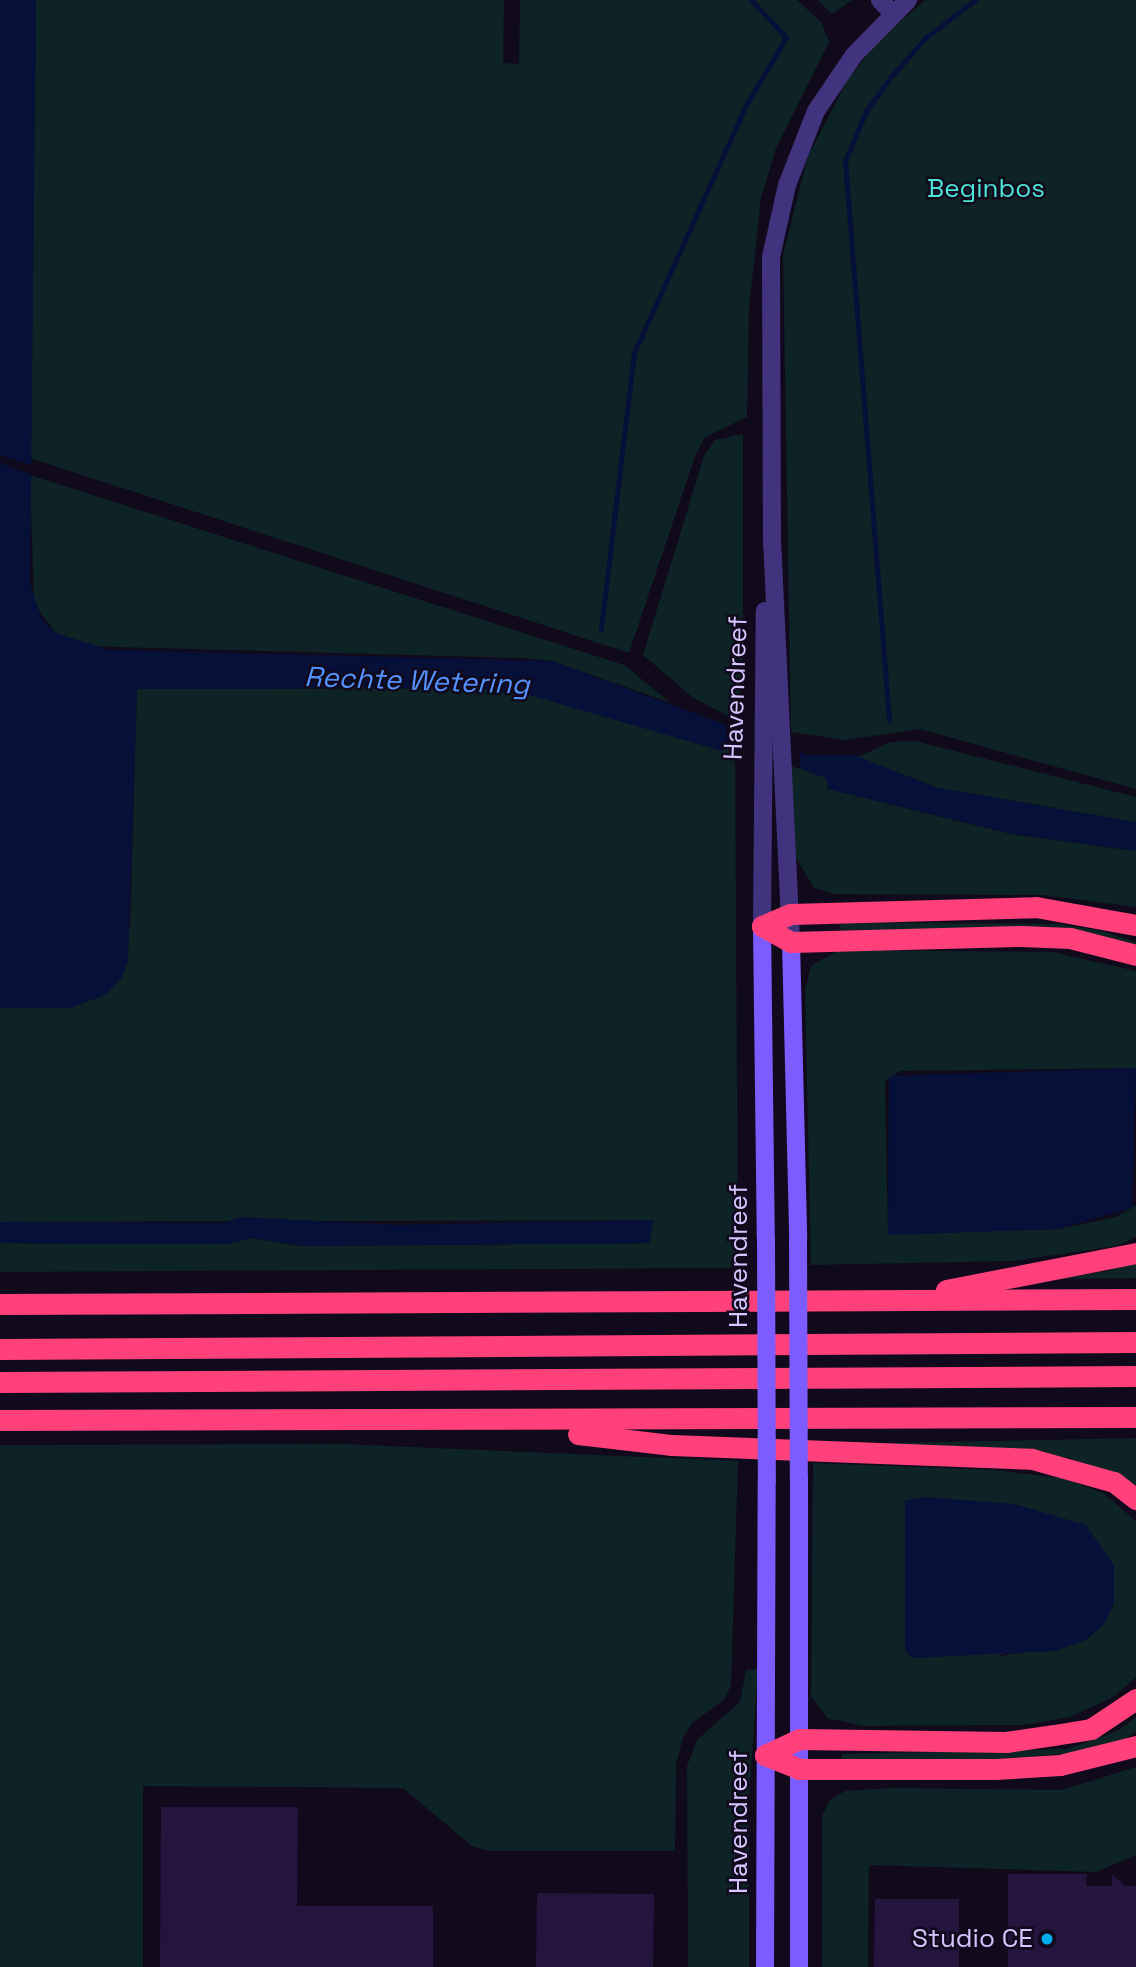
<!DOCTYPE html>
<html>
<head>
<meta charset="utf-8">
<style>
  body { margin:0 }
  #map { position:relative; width:1136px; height:1967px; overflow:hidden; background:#100a1c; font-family:"Space Grotesk",sans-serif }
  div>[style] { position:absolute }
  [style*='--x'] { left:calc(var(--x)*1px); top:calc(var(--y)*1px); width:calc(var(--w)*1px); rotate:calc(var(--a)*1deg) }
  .green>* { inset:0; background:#0d2326 }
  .water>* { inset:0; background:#061039 }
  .pier>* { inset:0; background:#100a1c }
  .stream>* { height:5px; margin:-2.5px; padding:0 2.5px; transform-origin:2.5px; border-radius:2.5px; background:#061039 }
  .building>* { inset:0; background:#25153e }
  .minor>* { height:18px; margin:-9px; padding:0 9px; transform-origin:9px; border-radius:9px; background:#42337e }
  .tertiary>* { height:18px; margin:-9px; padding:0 9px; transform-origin:9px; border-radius:9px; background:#42337e }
  .secondary>* { height:18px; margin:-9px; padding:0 9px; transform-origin:9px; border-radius:9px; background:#7c5cff }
  .motorway>* { height:21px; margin:-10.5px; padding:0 10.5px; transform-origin:10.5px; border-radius:10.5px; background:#ff407b }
  .secondary-bridge>* { height:18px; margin:-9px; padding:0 9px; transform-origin:9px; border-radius:9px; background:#7c5cff }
  .dots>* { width:19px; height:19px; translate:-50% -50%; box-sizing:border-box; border:4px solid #100a1c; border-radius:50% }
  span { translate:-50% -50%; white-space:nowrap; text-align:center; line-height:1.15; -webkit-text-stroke:5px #100a1c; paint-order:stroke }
  .park-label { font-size:26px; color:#4de3d7 }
  .street-label { font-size:26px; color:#d6c5ff }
  .poi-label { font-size:26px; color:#d6c5ff }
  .right { translate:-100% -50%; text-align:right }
  .water-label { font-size:28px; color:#5392ff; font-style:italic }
</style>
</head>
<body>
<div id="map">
  <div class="green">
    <div style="clip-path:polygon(36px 0,504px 0,503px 63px,519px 64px,520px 0,797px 0,822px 23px,829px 42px,776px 148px,761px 198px,749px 308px,747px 417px,705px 437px,695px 456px,629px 653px,30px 458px)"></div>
    <div style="clip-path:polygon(818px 0,852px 0,832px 14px)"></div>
    <div style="clip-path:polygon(925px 0,1136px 0,1136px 789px,920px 729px,846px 740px,791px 732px,783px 255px,808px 156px,847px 81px,877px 42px)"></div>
    <div style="clip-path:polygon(743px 434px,743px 656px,737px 721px,692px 697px,643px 655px,704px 456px,715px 440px)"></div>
    <div style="clip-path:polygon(30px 475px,624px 665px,671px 703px,552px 661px,523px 658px,81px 646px,56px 633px,34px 604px)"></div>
    <div style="clip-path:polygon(474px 688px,557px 699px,723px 751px,726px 743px,735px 744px,738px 1268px,0 1272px,0 1243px,226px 1244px,252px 1238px,302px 1246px,649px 1243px,653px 1220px,0 1222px,0 1008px,71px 1008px,130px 928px,137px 689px)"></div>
    <div style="clip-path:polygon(915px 741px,1136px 797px,1136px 822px,938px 788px,858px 757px,890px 742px)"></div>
    <div style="clip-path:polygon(791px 765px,826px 778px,828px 789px,1011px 834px,1136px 851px,1136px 907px,1043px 895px,833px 894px,814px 888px,793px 852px)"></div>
    <div style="clip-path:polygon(839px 922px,1059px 924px,1101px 931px,1136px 942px,1136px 948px,1004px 930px,840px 930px)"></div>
    <div style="clip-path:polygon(839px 950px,1052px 952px,1136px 971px,1136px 1068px,900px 1071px,885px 1082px,888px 1234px,1058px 1229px,1116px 1217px,1136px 1205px,1136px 1237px,1117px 1246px,1012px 1261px,811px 1265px,805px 991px,811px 966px)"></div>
    <div style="clip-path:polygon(1136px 1260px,1136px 1278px,1055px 1279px,1108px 1271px)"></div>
    <div style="clip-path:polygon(1136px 1438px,1136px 1489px,1070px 1458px,839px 1444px)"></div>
    <div style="clip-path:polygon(341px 1444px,738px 1461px,731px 1685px,725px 1699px,692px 1723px,683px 1738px,676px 1764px,675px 1851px,488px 1851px,472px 1846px,403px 1788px,143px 1786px,143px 1967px,0 1967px,0 1445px)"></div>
    <div style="clip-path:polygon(evenodd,813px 1463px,993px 1470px,1063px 1478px,1103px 1493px,1136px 1521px,1136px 1677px,1115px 1696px,1070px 1717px,1024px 1725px,863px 1726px,827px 1718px,811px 1696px,813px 1463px,1114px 1603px,1105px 1623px,1086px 1640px,996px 1657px,1114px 1603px)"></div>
    <div style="clip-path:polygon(758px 1669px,749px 1798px,749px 1967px,688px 1967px,687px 1766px,697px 1740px,740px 1702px,746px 1670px)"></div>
    <div style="clip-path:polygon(1136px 1717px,1136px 1732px,1123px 1740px,1069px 1753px,990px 1761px,841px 1760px,842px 1754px,1068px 1749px,1119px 1730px)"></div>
    <div style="clip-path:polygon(1136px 1767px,1136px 1855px,1096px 1872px,869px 1865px,868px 1967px,822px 1967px,822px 1816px,830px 1800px,845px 1791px,890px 1788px,1062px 1790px)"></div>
  </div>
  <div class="water">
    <div style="clip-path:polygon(0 0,36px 0,30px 584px,42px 620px,56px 633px,109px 650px,552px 661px,808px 755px,854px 755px,938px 788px,1136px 822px,1136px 851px,1012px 834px,828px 789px,826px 778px,735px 744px,726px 744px,722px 751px,526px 694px,474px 688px,137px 689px,128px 961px,122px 977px,107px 994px,71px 1008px,0 1008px)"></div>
    <div style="clip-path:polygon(1136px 1068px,1132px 1208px,1058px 1229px,888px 1235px,889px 1076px)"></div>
    <div style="clip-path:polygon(241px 1217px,398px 1225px,654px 1220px,649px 1243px,302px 1246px,252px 1238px,226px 1244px,0 1243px,0 1222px,222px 1223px)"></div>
    <div style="clip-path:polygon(924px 1497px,1014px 1504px,1086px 1525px,1114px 1566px,1114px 1603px,1105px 1623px,1085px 1640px,1055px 1651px,913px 1658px,905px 1651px,905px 1501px)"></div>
  </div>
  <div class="pier">
    <div style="clip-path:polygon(0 455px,34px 466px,33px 475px,0 463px)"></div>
    <div style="clip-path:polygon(726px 724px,800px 748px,800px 769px,727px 745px)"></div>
  </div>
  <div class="stream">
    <div style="--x:601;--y:629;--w:278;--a:-83.2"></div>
    <div style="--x:634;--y:353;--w:268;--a:-65.7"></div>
    <div style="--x:744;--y:109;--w:83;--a:-59.7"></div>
    <div style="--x:786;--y:37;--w:51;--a:-133.4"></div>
    <div style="--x:889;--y:720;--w:561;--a:-94.5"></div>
    <div style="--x:845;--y:161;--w:54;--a:-67.2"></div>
    <div style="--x:866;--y:111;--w:41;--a:-54"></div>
    <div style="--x:890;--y:78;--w:53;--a:-48.8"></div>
    <div style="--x:925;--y:38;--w:63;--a:-37.2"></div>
  </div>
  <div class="building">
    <div style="clip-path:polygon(161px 1807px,298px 1807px,297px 1906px,433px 1906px,433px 1967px,160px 1967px)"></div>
    <div style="clip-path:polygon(1008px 1874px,1087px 1874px,1086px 1886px,1112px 1886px,1112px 1874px,1125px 1886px,1136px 1886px,1136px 1967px,1008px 1967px)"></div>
    <div style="clip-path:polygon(537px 1893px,654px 1894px,653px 1967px,536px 1967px)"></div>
    <div style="clip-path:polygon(875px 1899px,959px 1899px,959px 1967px,874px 1967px)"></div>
  </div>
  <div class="minor">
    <div style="--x:880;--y:0;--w:18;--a:47"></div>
  </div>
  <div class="tertiary">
    <div style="--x:762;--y:926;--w:315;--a:-89.5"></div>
    <div style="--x:791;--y:942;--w:397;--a:-92.7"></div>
    <div style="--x:772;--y:545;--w:288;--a:-90.2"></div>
    <div style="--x:771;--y:257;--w:74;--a:-77.5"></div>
    <div style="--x:787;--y:185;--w:79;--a:-68.6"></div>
    <div style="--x:816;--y:111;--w:68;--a:-55.8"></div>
    <div style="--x:854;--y:55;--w:77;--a:-45.5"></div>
  </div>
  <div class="secondary">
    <div style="--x:762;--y:926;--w:312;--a:89.3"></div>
    <div style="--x:791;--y:942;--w:296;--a:88.6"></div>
    <div style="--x:799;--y:1480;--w:487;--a:90"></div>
    <div style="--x:765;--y:1967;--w:486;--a:-89.8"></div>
  </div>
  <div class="motorway">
    <div style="--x:762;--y:926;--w:33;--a:29"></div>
    <div style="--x:791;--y:942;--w:230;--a:-1.5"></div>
    <div style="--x:1021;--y:936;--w:49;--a:2.3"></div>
    <div style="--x:1070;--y:938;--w:68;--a:14.4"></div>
    <div style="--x:762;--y:926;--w:30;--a:-23"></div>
    <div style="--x:790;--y:914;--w:246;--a:-1.6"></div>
    <div style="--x:1036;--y:907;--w:102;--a:10.2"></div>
    <div style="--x:946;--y:1290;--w:194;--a:-11"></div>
    <div style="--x:0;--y:1304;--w:1136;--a:-0.25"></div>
    <div style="--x:0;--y:1349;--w:1136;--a:-0.35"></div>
    <div style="--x:0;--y:1382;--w:1136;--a:-0.3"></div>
    <div style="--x:0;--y:1420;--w:1136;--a:-0.15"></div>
    <div style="--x:578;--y:1434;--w:95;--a:6.7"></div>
    <div style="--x:672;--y:1445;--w:360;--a:2.2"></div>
    <div style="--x:1032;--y:1459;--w:85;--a:15.7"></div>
    <div style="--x:1114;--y:1482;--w:28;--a:38"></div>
    <div style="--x:765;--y:1755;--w:38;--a:-25"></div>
    <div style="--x:800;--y:1739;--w:206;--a:0.8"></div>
    <div style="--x:1006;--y:1742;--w:49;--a:-8.3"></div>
    <div style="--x:1054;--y:1735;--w:37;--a:-9"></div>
    <div style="--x:1091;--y:1729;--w:54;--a:-33.7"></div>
    <div style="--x:765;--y:1755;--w:37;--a:22"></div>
    <div style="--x:799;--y:1769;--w:197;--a:0"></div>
    <div style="--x:996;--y:1769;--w:64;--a:-3.6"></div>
    <div style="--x:1060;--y:1765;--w:78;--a:-14"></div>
  </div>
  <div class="secondary-bridge">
    <div style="--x:766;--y:1238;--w:243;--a:89.8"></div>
    <div style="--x:798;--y:1238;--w:242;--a:89.8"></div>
  </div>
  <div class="dots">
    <div style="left:1047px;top:1939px;background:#00aff0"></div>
  </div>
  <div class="park-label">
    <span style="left:986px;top:189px">Beginbos</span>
  </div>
  <div class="street-label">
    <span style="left:736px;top:688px;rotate:-88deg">Havendreef</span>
    <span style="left:739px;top:1256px;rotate:-90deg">Havendreef</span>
    <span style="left:739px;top:1822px;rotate:-90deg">Havendreef</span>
  </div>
  <div class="poi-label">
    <span class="right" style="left:1033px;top:1939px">Studio CE</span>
  </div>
  <div class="water-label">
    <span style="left:417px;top:680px;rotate:2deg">Rechte Wetering</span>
  </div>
</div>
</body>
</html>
